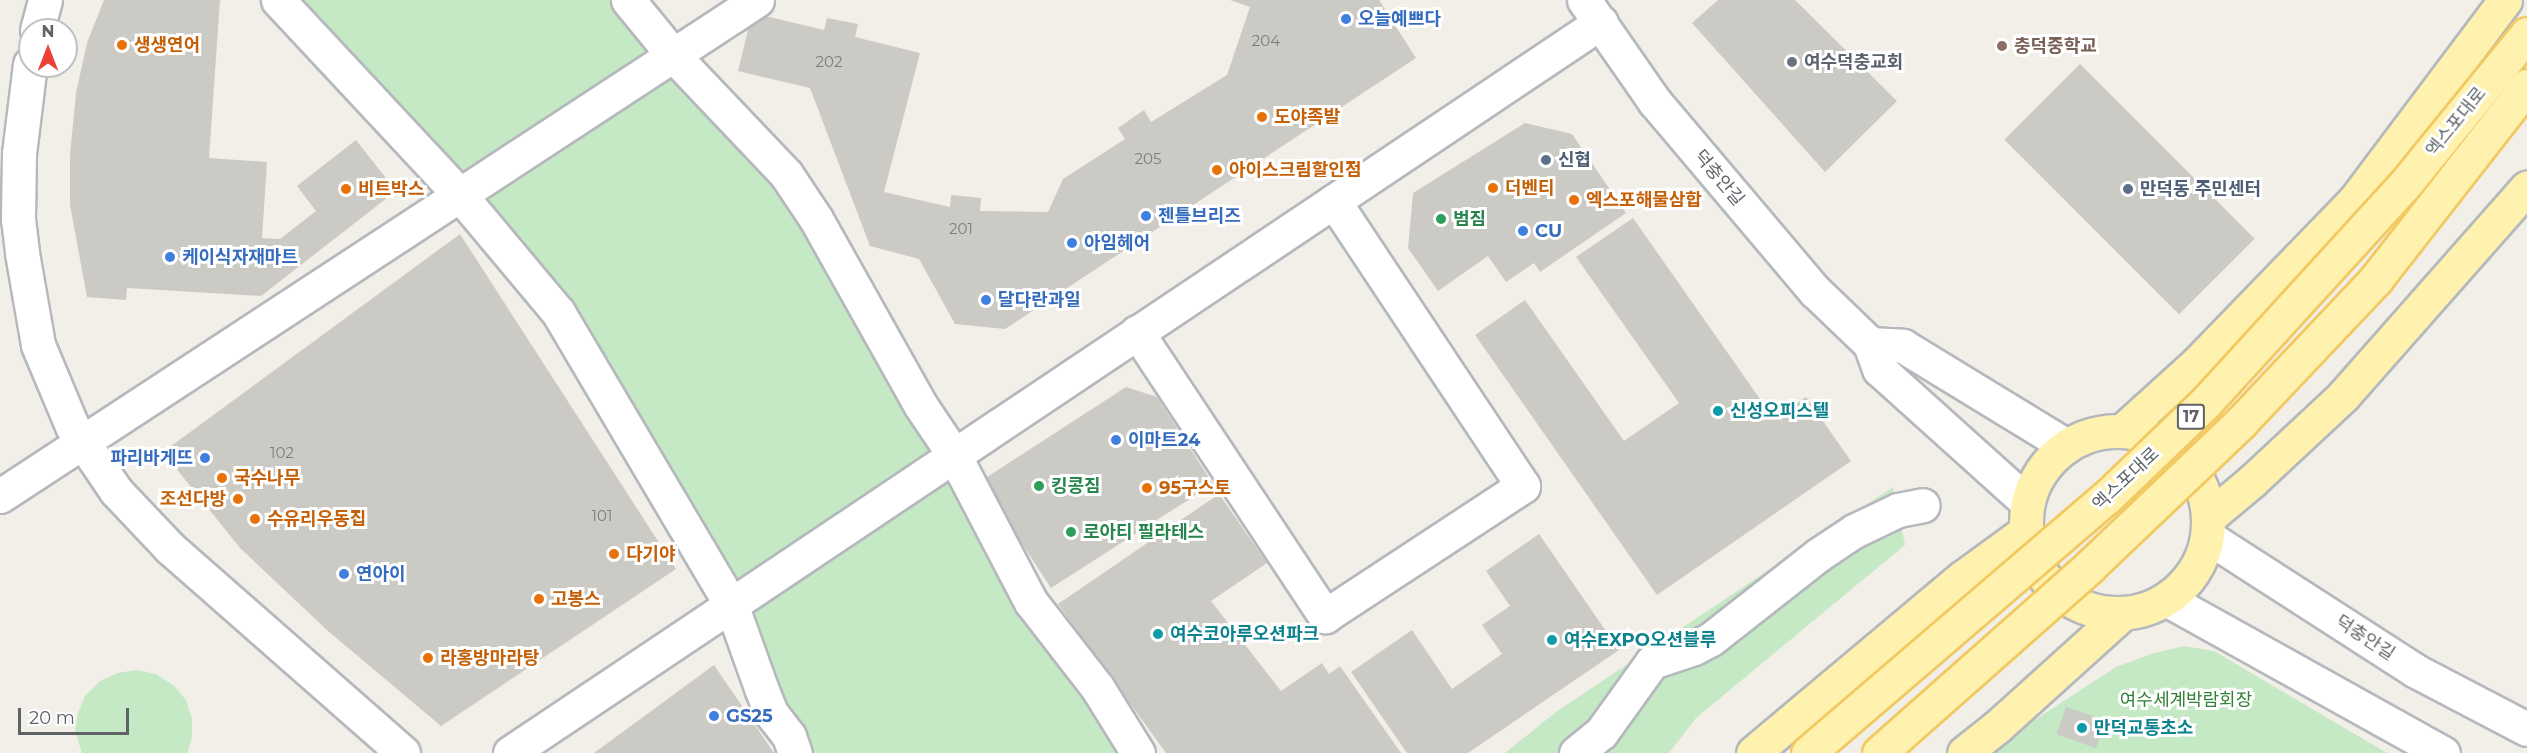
<!DOCTYPE html>
<meta charset="utf-8">
<style>
body{margin:0}
#map{position:relative;width:2527px;height:753px;overflow:hidden;background:#f1efe8;font-family:Montserrat,"Noto Sans KR",sans-serif}
div>[style]{position:absolute}
.green>*{inset:0;background:#c5e8c5}
.building>*{inset:0;background:#cccac5;transform-origin:0 0}
.roads{filter:drop-shadow(2px 0 #b5b8bc) drop-shadow(-2px 0 #b5b8bc) drop-shadow(0 2px #b5b8bc) drop-shadow(0 -2px #b5b8bc)}
.minor>*{height:33px;margin:-16.5px;padding:0 16.5px;transform-origin:16.5px;border-radius:16.5px;background:#fff}
.major>*{height:33px;margin:-16.5px;padding:0 16.5px;transform-origin:16.5px;border-radius:16.5px;background:#fff2af}
.major>.ring{margin:-16.5px;padding:0;box-sizing:content-box;background:none;border:33px solid #fff2af;border-radius:50%}
.bridges{filter:drop-shadow(2px 0 #f2c960) drop-shadow(-2px 0 #f2c960) drop-shadow(0 2px #f2c960) drop-shadow(0 -2px #f2c960)}
.major-bridge>*{height:33px;margin:-16.5px;padding:0 16.5px;transform-origin:16.5px;border-radius:16.5px;background:#fff2af}
.dots>*{width:16px;height:16px;translate:-50% -50%;box-sizing:border-box;border:3px solid #fff;border-radius:50%}
span{translate:-50% -50%;white-space:nowrap;text-align:center;line-height:1.15;-webkit-text-stroke:6px #fff;paint-order:stroke}
.number-label{font-size:15px;color:#7a7d7f}
.number-label span{-webkit-text-stroke-width:0}
.shield-label span{padding:2px 4px;background:#fff;border:2px solid;border-radius:4px;-webkit-text-stroke-width:0}
.shield-label{font-size:16px;color:#5f6368;font-weight:700}
.shop-label{font-size:18px;color:#366cbe;font-weight:700}
.left{translate:0 -50%;text-align:left}
.right{translate:-100% -50%;text-align:right}
.food-label{font-size:18px;color:#c56008;font-weight:700}
.education-label{font-size:18px;color:#785e54;font-weight:700}
.worship-label{font-size:18px;color:#5b616d;font-weight:700}
.street-label{font-size:18px;color:#5f6368}
.service-label{font-size:18px;color:#4e5e75;font-weight:700}
.leisure-label{font-size:18px;color:#27864d;font-weight:700}
.culture-label{font-size:18px;color:#0d838f;font-weight:700}
.park-label{font-size:18px;color:#348238}
.north{position:absolute;left:18px;top:18px;width:60px;height:60px;box-sizing:border-box;background:#fff;border:2px solid #bfc1c3;border-radius:50%;rotate:0deg;font-size:16px;font-weight:700;line-height:24px;text-align:center;color:#5f6368}
.north::after{content:'';display:block;margin:auto;width:21px;height:27px;background:#ea4335;clip-path:polygon(50% 0,100% 100%,50% 72%,0 100%)}
.scale{position:absolute;left:18px;top:708px;width:111px;height:27px;box-sizing:border-box;border:3px solid #5f6368;border-top:0;padding-left:8px;font-size:18px;line-height:21px;white-space:nowrap;color:#5f6368;-webkit-text-stroke:4px #fff;paint-order:stroke}
</style>
<div id="map">
<div class="green">
<div style="clip-path:polygon(278px 0,628px 0,786px 174px,1138px 753px,795px 753px,558px 312px)"></div>
<div style="clip-path:polygon(1893px 487px,1905px 545px,1696px 718px,1669px 753px,1505px 753px,1556px 712px)"></div>
<div style="clip-path:polygon(2184px 646px,2214px 651px,2387px 753px,1984px 753px,2116px 667px,2151px 654px)"></div>
<div style="clip-path:polygon(137px 670px,156px 674px,173px 685px,186px 700px,192px 719px,192px 738px,187px 753px,82px 753px,75px 731px,78px 713px,85px 696px,99px 682px,117px 673px)"></div>
</div>
<div class="building">
<div style="clip-path:polygon(104px 0,220px 0,209px 158px,267px 162px,262px 238px,280px 239px,316px 211px,297px 186px,356px 140px,396px 191px,261px 296px,127px 288px,126px 300px,87px 297px,70px 205px,70px 155px,76px 93px,87px 43px)"></div>
<div style="clip-path:polygon(1230px 0,1379px 0,1416px 58px,1005px 329px,955px 324px,919px 259px,870px 246px,810px 88px,738px 71px,752px 13px,824px 30px,827px 18px,858px 24px,855px 37px,920px 53px,884px 192px,950px 207px,951px 195px,981px 198px,980px 211px,1048px 212px,1063px 179px,1125px 139px,1118px 128px,1144px 110px,1151px 122px,1227px 75px,1250px 7px)"></div>
<div style="clip-path:polygon(1718px 0,1795px 0,1897px 101px,1825px 172px,1692px 23px)"></div>
<div style="left:2080px;top:64px;width:247px;height:107px;rotate:45deg"></div>
<div style="clip-path:polygon(1525px 123px,1572px 134px,1626px 213px,1540px 272px,1534px 263px,1506px 282px,1488px 256px,1438px 291px,1408px 248px,1413px 193px)"></div>
<div style="clip-path:polygon(1633px 218px,1774px 419px,1806px 397px,1851px 461px,1657px 595px,1475px 335px,1525px 300px,1624px 441px,1679px 403px,1576px 257px)"></div>
<div style="clip-path:polygon(460px 234px,676px 569px,441px 726px,328px 631px,240px 548px,163px 452px)"></div>
<div style="clip-path:polygon(1126px 387px,1157px 397px,1213px 484px,1051px 588px,981px 481px)"></div>
<div style="clip-path:polygon(1219px 494px,1267px 563px,1211px 601px,1281px 691px,1322px 663px,1329px 674px,1340px 666px,1401px 753px,1166px 753px,1058px 604px)"></div>
<div style="clip-path:polygon(1539px 534px,1619px 650px,1468px 753px,1407px 753px,1351px 672px,1412px 630px,1452px 689px,1502px 654px,1482px 625px,1510px 606px,1486px 571px)"></div>
<div style="clip-path:polygon(714px 665px,774px 753px,594px 753px)"></div>
<div style="left:2066px;top:707px;width:42px;height:29px;rotate:19deg"></div>
</div>
<div class="roads">
<div class="minor">
<div style="left:278px;top:0;width:267px;rotate:47deg"></div>
<div style="left:460px;top:195px;width:153px;rotate:50.1deg"></div>
<div style="left:558px;top:312px;width:339px;rotate:59.4deg"></div>
<div style="left:731px;top:604px;width:89px;rotate:70.3deg"></div>
<div style="left:761px;top:688px;width:27px;rotate:68deg"></div>
<div style="left:771px;top:713px;width:29px;rotate:52deg"></div>
<div style="left:789px;top:736px;width:18px;rotate:71deg"></div>
<div style="left:628px;top:0;width:71px;rotate:50.7deg"></div>
<div style="left:673px;top:55px;width:164px;rotate:46.5deg"></div>
<div style="left:786px;top:174px;width:54px;rotate:56.3deg"></div>
<div style="left:816px;top:219px;width:214px;rotate:60.7deg"></div>
<div style="left:921px;top:406px;width:59px;rotate:56deg"></div>
<div style="left:954px;top:455px;width:166px;rotate:62.4deg"></div>
<div style="left:1031px;top:602px;width:108px;rotate:52.2deg"></div>
<div style="left:1097px;top:687px;width:78px;rotate:58.2deg"></div>
<div style="left:1584px;top:0;width:124px;rotate:55.2deg"></div>
<div style="left:1655px;top:102px;width:248px;rotate:49.8deg"></div>
<div style="left:1815px;top:291px;width:76px;rotate:43.9deg"></div>
<div style="left:1870px;top:344px;width:27px;rotate:70deg"></div>
<div style="left:1879px;top:369px;width:200px;rotate:42deg"></div>
<div style="left:37px;top:30px;width:31px;rotate:-75deg"></div>
<div style="left:30px;top:64px;width:91px;rotate:97deg"></div>
<div style="left:19px;top:154px;width:65px;rotate:90.9deg"></div>
<div style="left:18px;top:219px;width:34px;rotate:83deg"></div>
<div style="left:22px;top:253px;width:93px;rotate:80.1deg"></div>
<div style="left:38px;top:345px;width:88px;rotate:67.2deg"></div>
<div style="left:72px;top:426px;width:78px;rotate:55.9deg"></div>
<div style="left:116px;top:491px;width:79px;rotate:46.5deg"></div>
<div style="left:170px;top:548px;width:310px;rotate:41.3deg"></div>
<div style="left:1137px;top:332px;width:341px;rotate:56.5deg"></div>
<div style="left:1325px;top:616px;width:237px;rotate:-33.3deg"></div>
<div style="left:1523px;top:486px;width:342px;rotate:-123.6deg"></div>
<div style="left:1870px;top:344px;width:33px;rotate:3deg"></div>
<div style="left:1903px;top:346px;width:192px;rotate:31.4deg"></div>
<div style="left:0;top:496px;width:905px;rotate:-33.23deg"></div>
<div style="left:2208px;top:537px;width:245px;rotate:32.8deg"></div>
<div style="left:2414px;top:670px;width:127px;rotate:27.6deg"></div>
<div style="left:2166px;top:599px;width:317px;rotate:29.1deg"></div>
<div style="left:510px;top:753px;width:1313px;rotate:-33.82deg"></div>
<div style="left:1576px;top:753px;width:32px;rotate:-39deg"></div>
<div style="left:1601px;top:733px;width:87px;rotate:-54.3deg"></div>
<div style="left:1652px;top:662px;width:44px;rotate:-18.4deg"></div>
<div style="left:1694px;top:648px;width:19px;rotate:-28deg"></div>
<div style="left:1711px;top:639px;width:136px;rotate:-38.1deg"></div>
<div style="left:1818px;top:555px;width:43px;rotate:-33.7deg"></div>
<div style="left:1854px;top:531px;width:49px;rotate:-25.5deg"></div>
<div style="left:1898px;top:510px;width:25px;rotate:-11deg"></div>
</div>
<div class="major">
<div style="left:2122px;top:431px;width:101px;rotate:-42.2deg"></div>
<div style="left:2197px;top:363px;width:227px;rotate:-45.9deg"></div>
<div style="left:2355px;top:200px;width:250px;rotate:-53.1deg"></div>
<div class="ring" style="left:2026px;top:431px;width:149px;height:149px"></div>
<div style="left:2208px;top:518px;width:57px;rotate:-40.1deg"></div>
<div style="left:2252px;top:481px;width:125px;rotate:-43deg"></div>
<div style="left:2343px;top:396px;width:278px;rotate:-48.6deg"></div>
<div style="left:1753px;top:753px;width:274px;rotate:-40deg"></div>
<div style="left:1963px;top:577px;width:78px;rotate:-36.1deg"></div>
<div style="left:1964px;top:753px;width:43px;rotate:-38.5deg"></div>
<div style="left:1998px;top:726px;width:167px;rotate:-42.1deg"></div>
</div>
</div>
<div class="bridges">
<div class="major-bridge">
<div style="left:1808px;top:753px;width:394px;rotate:-40.6deg"></div>
<div style="left:2107px;top:497px;width:137px;rotate:-43.8deg"></div>
<div style="left:2206px;top:402px;width:295px;rotate:-47.6deg"></div>
<div style="left:2405px;top:184px;width:193px;rotate:-50.9deg"></div>
<div style="left:1879px;top:753px;width:282px;rotate:-41.5deg"></div>
<div style="left:2090px;top:566px;width:209px;rotate:-43.6deg"></div>
<div style="left:2241px;top:422px;width:197px;rotate:-46.6deg"></div>
<div style="left:2376px;top:279px;width:245px;rotate:-52deg"></div>
</div>
</div>
<div class="dots">
<div style="left:1346px;top:19px;background:#3f7fe0"></div>
<div style="left:122px;top:45px;background:#e8710a"></div>
<div style="left:2002px;top:46px;background:#8d6e63"></div>
<div style="left:1792px;top:62px;background:#6b7280"></div>
<div style="left:1262px;top:117px;background:#e8710a"></div>
<div style="left:1546px;top:160px;background:#5c6f8a"></div>
<div style="left:1217px;top:170px;background:#e8710a"></div>
<div style="left:1493px;top:188px;background:#e8710a"></div>
<div style="left:346px;top:189px;background:#e8710a"></div>
<div style="left:2128px;top:189px;background:#5c6f8a"></div>
<div style="left:1574px;top:200px;background:#e8710a"></div>
<div style="left:1146px;top:216px;background:#3f7fe0"></div>
<div style="left:1441px;top:219px;background:#2e9e5b"></div>
<div style="left:1523px;top:231px;background:#3f7fe0"></div>
<div style="left:1072px;top:243px;background:#3f7fe0"></div>
<div style="left:170px;top:257px;background:#3f7fe0"></div>
<div style="left:986px;top:300px;background:#3f7fe0"></div>
<div style="left:1718px;top:411px;background:#0f9aa8"></div>
<div style="left:1116px;top:440px;background:#3f7fe0"></div>
<div style="left:205px;top:458px;background:#3f7fe0"></div>
<div style="left:222px;top:478px;background:#e8710a"></div>
<div style="left:1039px;top:486px;background:#2e9e5b"></div>
<div style="left:1147px;top:488px;background:#e8710a"></div>
<div style="left:238px;top:499px;background:#e8710a"></div>
<div style="left:255px;top:519px;background:#e8710a"></div>
<div style="left:1071px;top:532px;background:#2e9e5b"></div>
<div style="left:614px;top:554px;background:#e8710a"></div>
<div style="left:344px;top:574px;background:#3f7fe0"></div>
<div style="left:539px;top:599px;background:#e8710a"></div>
<div style="left:1158px;top:634px;background:#0f9aa8"></div>
<div style="left:1552px;top:640px;background:#0f9aa8"></div>
<div style="left:428px;top:658px;background:#e8710a"></div>
<div style="left:714px;top:716px;background:#3f7fe0"></div>
<div style="left:2082px;top:728px;background:#0f9aa8"></div>
</div>
<div class="number-label">
<span style="left:1266px;top:41px">204</span>
<span style="left:829px;top:62px">202</span>
<span style="left:1148px;top:159px">205</span>
<span style="left:961px;top:229px">201</span>
<span style="left:282px;top:453px">102</span>
<span style="left:602px;top:516px">101</span>
</div>
<div class="shield-label">
<span style="left:2191px;top:417px">17</span>
</div>
<div class="shop-label">
<span class="left" style="left:1358px;top:19px">오늘예쁘다</span>
<span class="left" style="left:1158px;top:216px">젠틀브리즈</span>
<span class="left" style="left:1535px;top:231px">CU</span>
<span class="left" style="left:1084px;top:243px">아임헤어</span>
<span class="left" style="left:182px;top:257px">케이식자재마트</span>
<span class="left" style="left:998px;top:300px">달다란과일</span>
<span class="left" style="left:1128px;top:440px">이마트24</span>
<span class="right" style="left:193px;top:458px">파리바게뜨</span>
<span class="left" style="left:356px;top:574px">연아이</span>
<span class="left" style="left:726px;top:716px">GS25</span>
</div>
<div class="food-label">
<span class="left" style="left:134px;top:45px">생생연어</span>
<span class="left" style="left:1274px;top:117px">도야족발</span>
<span class="left" style="left:1229px;top:170px">아이스크림할인점</span>
<span class="left" style="left:1505px;top:188px">더벤티</span>
<span class="left" style="left:358px;top:189px">비트박스</span>
<span class="left" style="left:1586px;top:200px">엑스포해물삼합</span>
<span class="left" style="left:234px;top:478px">국수나무</span>
<span class="left" style="left:1159px;top:488px">95구스토</span>
<span class="right" style="left:226px;top:499px">조선다방</span>
<span class="left" style="left:267px;top:519px">수유리우동집</span>
<span class="left" style="left:626px;top:554px">다기야</span>
<span class="left" style="left:551px;top:599px">고봉스</span>
<span class="left" style="left:440px;top:658px">라홍방마라탕</span>
</div>
<div class="education-label">
<span class="left" style="left:2014px;top:46px">충덕중학교</span>
</div>
<div class="worship-label">
<span class="left" style="left:1804px;top:62px">여수덕충교회</span>
</div>
<div class="street-label">
<span style="left:2456px;top:122px;rotate:-51deg">엑스포대로</span>
<span style="left:1719px;top:178px;rotate:50deg">덕충안길</span>
<span style="left:2126px;top:479px;rotate:-43deg">엑스포대로</span>
<span style="left:2365px;top:638px;rotate:33deg">덕충안길</span>
</div>
<div class="service-label">
<span class="left" style="left:1558px;top:160px">신협</span>
<span class="left" style="left:2140px;top:189px">만덕동 주민센터</span>
</div>
<div class="leisure-label">
<span class="left" style="left:1453px;top:219px">범짐</span>
<span class="left" style="left:1051px;top:486px">킹콩짐</span>
<span class="left" style="left:1083px;top:532px">로아티 필라테스</span>
</div>
<div class="culture-label">
<span class="left" style="left:1730px;top:411px">신성오피스텔</span>
<span class="left" style="left:1170px;top:634px">여수코아루오션파크</span>
<span class="left" style="left:1564px;top:640px">여수EXPO오션블루</span>
<span class="left" style="left:2094px;top:728px">만덕교통초소</span>
</div>
<div class="park-label">
<span style="left:2186px;top:700px">여수세계박람회장</span>
</div>
<div class="north">N</div>
<div class="scale">20 m</div>
</div>
